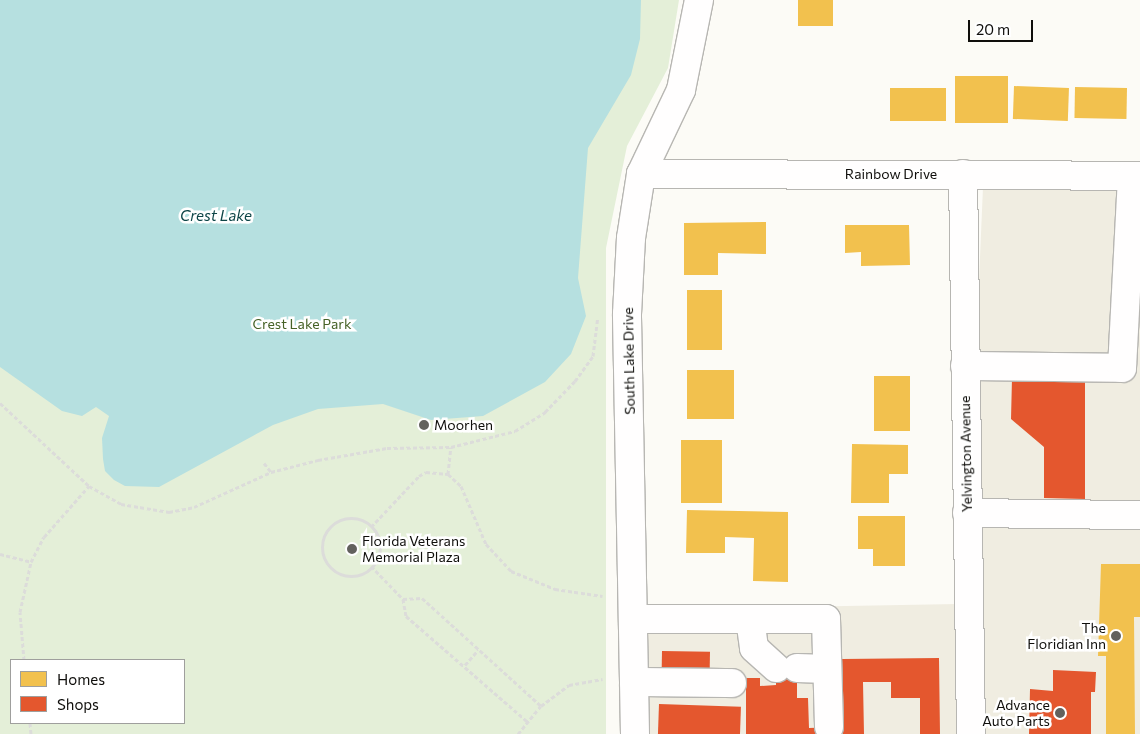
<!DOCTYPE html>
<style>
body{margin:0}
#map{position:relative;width:1140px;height:734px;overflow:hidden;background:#fcfbf6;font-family:Commissioner,sans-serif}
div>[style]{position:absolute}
.built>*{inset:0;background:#f0ede1;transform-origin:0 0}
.green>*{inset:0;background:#e4efd8}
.water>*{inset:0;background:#b6e0e0}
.homes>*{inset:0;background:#f2c14e;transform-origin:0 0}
.shops>*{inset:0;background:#e4572e;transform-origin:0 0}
.path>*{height:3px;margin-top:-1.5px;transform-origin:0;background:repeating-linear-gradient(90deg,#dcdcda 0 4px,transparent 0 6.5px)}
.path>.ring{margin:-1.5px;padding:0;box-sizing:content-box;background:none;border:3px solid #dcdcda;border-radius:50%}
.roads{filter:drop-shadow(1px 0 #b7b6b2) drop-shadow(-1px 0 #b7b6b2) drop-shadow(0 1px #b7b6b2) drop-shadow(0 -1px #b7b6b2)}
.minor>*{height:28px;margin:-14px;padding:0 14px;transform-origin:14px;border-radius:14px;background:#fffefe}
.dots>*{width:14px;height:14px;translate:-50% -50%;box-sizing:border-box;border:2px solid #fff;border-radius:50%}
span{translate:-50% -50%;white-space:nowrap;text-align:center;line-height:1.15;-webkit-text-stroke:5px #fff;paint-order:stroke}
.street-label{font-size:14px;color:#0f0e0b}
.park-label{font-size:14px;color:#466227}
.poi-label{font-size:14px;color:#0f0e0b}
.left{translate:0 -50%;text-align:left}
.right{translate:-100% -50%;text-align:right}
.water-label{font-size:15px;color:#0d4547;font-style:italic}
.legend{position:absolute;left:10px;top:659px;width:175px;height:65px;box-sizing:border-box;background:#fff;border:1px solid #9f9f9d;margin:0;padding:6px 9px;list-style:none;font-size:15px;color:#0f0e0b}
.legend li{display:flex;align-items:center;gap:10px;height:25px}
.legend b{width:25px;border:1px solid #9f9f9d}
.scale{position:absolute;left:968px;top:20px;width:65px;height:22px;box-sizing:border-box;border:2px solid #0f0e0b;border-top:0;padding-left:6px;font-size:15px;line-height:18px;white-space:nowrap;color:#0f0e0b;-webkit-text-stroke:4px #fff;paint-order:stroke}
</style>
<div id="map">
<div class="built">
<div style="clip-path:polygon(983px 187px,1140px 189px,1140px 734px,982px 734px,976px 352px)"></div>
<div style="left:957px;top:604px;width:130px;height:313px;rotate:89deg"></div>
</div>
<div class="green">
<div style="clip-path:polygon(evenodd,0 0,679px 0,668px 68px,627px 146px,606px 248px,606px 734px,0 734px,0 0,11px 660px,184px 660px,184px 723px,11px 723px,11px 660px)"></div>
</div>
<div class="water">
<div style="clip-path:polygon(0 0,641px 0,640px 39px,631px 75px,588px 148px,578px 278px,586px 316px,571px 354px,545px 382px,483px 416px,431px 420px,383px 404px,318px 409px,273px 425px,159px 487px,125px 486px,114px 480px,105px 471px,103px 459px,102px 438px,109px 416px,96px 407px,82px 416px,62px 411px,0 367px)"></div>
</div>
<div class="homes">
<div style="left:798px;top:0;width:35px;height:26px"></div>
<div style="left:955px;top:76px;width:53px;height:47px"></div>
<div style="left:1014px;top:86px;width:55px;height:33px;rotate:2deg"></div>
<div style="left:1075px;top:87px;width:52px;height:31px;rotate:1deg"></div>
<div style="left:946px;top:88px;width:33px;height:56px;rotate:90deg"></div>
<div style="clip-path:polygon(766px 222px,766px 254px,718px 253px,718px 275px,684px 275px,684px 223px)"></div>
<div style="clip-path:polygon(845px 225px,909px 225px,910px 265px,861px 266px,861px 252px,845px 253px)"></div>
<div style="left:687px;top:290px;width:35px;height:60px"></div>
<div style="left:687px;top:370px;width:47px;height:49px"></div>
<div style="left:874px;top:376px;width:36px;height:55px"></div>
<div style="left:681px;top:440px;width:41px;height:63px"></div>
<div style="clip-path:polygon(852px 444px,908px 445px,908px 474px,889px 474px,889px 503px,851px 503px)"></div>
<div style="clip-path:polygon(687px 510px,788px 512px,788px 582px,753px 581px,754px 538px,725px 537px,725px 553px,686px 553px)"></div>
<div style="clip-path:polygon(858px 516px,905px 516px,905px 566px,873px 566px,873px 549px,858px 549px)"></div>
<div style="clip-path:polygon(1101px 564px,1140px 564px,1140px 617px,1134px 617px,1135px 734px,1106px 734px,1106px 656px,1098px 656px)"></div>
</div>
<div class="shops">
<div style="clip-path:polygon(1012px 378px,1085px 380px,1085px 499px,1044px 498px,1044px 447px,1011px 419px)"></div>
<div style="left:662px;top:651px;width:48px;height:22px;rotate:1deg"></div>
<div style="clip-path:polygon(776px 657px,797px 657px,797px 698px,808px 698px,809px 728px,835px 727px,835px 734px,746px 734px,746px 678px,760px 678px,760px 686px,776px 685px)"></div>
<div style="clip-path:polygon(939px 658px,940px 734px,920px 734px,920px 698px,891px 698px,891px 682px,863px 682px,864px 734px,843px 734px,842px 659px)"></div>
<div style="clip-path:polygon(1053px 670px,1096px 672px,1095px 692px,1091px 692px,1091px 734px,1029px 734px,1030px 689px,1053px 691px)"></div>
<div style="left:659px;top:704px;width:82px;height:30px;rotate:2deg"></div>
</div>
<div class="path">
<div style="left:0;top:403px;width:122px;rotate:43deg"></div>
<div style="left:89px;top:486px;width:37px;rotate:29deg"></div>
<div style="left:121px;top:504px;width:49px;rotate:9.5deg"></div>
<div style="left:169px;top:512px;width:25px;rotate:-11deg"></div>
<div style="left:194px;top:507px;width:85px;rotate:-24.4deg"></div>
<div style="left:271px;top:472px;width:49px;rotate:-14.3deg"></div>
<div style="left:318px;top:460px;width:70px;rotate:-9.9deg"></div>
<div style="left:387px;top:448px;width:64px;rotate:-0.9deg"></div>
<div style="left:451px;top:447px;width:66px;rotate:-14deg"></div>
<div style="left:515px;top:431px;width:36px;rotate:-32deg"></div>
<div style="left:545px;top:412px;width:43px;rotate:-45.9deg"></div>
<div style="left:575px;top:381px;width:31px;rotate:-54deg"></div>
<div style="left:593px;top:356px;width:38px;rotate:-83deg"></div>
<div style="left:264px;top:463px;width:11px;rotate:52deg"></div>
<div style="left:448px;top:474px;width:27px;rotate:-84deg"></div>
<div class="ring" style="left:322px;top:518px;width:55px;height:55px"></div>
<div style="left:371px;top:527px;width:70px;rotate:-46.7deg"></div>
<div style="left:419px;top:476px;width:8px;rotate:-30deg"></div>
<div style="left:426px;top:472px;width:22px;rotate:5deg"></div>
<div style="left:448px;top:474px;width:18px;rotate:43deg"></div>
<div style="left:461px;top:486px;width:63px;rotate:66.7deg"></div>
<div style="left:486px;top:544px;width:37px;rotate:47deg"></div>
<div style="left:511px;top:571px;width:48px;rotate:22.2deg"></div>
<div style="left:555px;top:589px;width:48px;rotate:8.5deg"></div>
<div style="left:0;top:554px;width:32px;rotate:14deg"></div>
<div style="left:371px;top:566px;width:46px;rotate:45.9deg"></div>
<div style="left:403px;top:599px;width:17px;rotate:80deg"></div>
<div style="left:406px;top:616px;width:162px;rotate:41deg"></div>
<div style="left:403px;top:599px;width:19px;rotate:-3deg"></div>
<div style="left:422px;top:598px;width:161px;rotate:42.2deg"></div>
<div style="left:24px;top:660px;width:48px;rotate:-94.8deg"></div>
<div style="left:20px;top:612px;width:51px;rotate:-77.6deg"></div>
<div style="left:31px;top:562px;width:28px;rotate:-63deg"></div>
<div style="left:44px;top:537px;width:68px;rotate:-48.6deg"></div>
<div style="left:465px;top:665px;width:20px;rotate:-49deg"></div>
<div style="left:30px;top:723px;width:11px;rotate:85deg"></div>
<div style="left:518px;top:734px;width:36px;rotate:-51deg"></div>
<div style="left:541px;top:706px;width:35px;rotate:-37deg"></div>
<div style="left:569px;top:685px;width:34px;rotate:-10deg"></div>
</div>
<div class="roads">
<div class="minor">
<div style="left:641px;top:174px;width:499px;rotate:0.2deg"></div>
<div style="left:963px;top:174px;width:560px;rotate:89.18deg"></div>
<div style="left:965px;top:366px;width:157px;rotate:0.7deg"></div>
<div style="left:1122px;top:368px;width:192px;rotate:-87deg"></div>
<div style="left:967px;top:513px;width:173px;rotate:0.7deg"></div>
<div style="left:633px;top:619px;width:193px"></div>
<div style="left:826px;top:619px;width:108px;rotate:88.4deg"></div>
<div style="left:750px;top:619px;width:29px;rotate:82deg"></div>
<div style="left:754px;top:648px;width:30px;rotate:42deg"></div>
<div style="left:797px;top:668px;width:30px;rotate:2deg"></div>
<div style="left:634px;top:682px;width:98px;rotate:0.6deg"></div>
<div style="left:635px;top:734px;width:420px;rotate:-91.1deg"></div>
<div style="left:627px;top:314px;width:76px;rotate:-87deg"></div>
<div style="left:631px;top:238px;width:65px;rotate:-81.1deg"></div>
<div style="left:641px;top:174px;width:93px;rotate:-64.5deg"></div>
<div style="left:681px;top:90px;width:92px;rotate:-78.7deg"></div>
</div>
</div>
<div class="dots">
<div style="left:424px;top:425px;background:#62615d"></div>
<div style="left:352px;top:549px;background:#62615d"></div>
<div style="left:1116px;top:636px;background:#62615d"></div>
<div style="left:1060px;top:713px;background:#62615d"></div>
</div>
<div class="street-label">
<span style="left:891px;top:174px">Rainbow Drive</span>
<span style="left:629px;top:361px;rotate:-91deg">South Lake Drive</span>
<span style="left:966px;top:454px;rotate:-91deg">Yelvington Avenue</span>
</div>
<div class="park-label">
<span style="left:302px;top:324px">Crest Lake Park</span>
</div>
<div class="poi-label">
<span class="left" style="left:434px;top:425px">Moorhen</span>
<span class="left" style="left:362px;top:549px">Florida Veterans<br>Memorial Plaza</span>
<span class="right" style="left:1106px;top:636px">The<br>Floridian Inn</span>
<span class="right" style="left:1050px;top:713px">Advance<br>Auto Parts</span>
</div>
<div class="water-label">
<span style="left:216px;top:216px">Crest Lake</span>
</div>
<ul class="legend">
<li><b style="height:14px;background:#f2c14e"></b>Homes</li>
<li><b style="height:14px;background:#e4572e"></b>Shops</li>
</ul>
<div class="scale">20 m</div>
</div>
